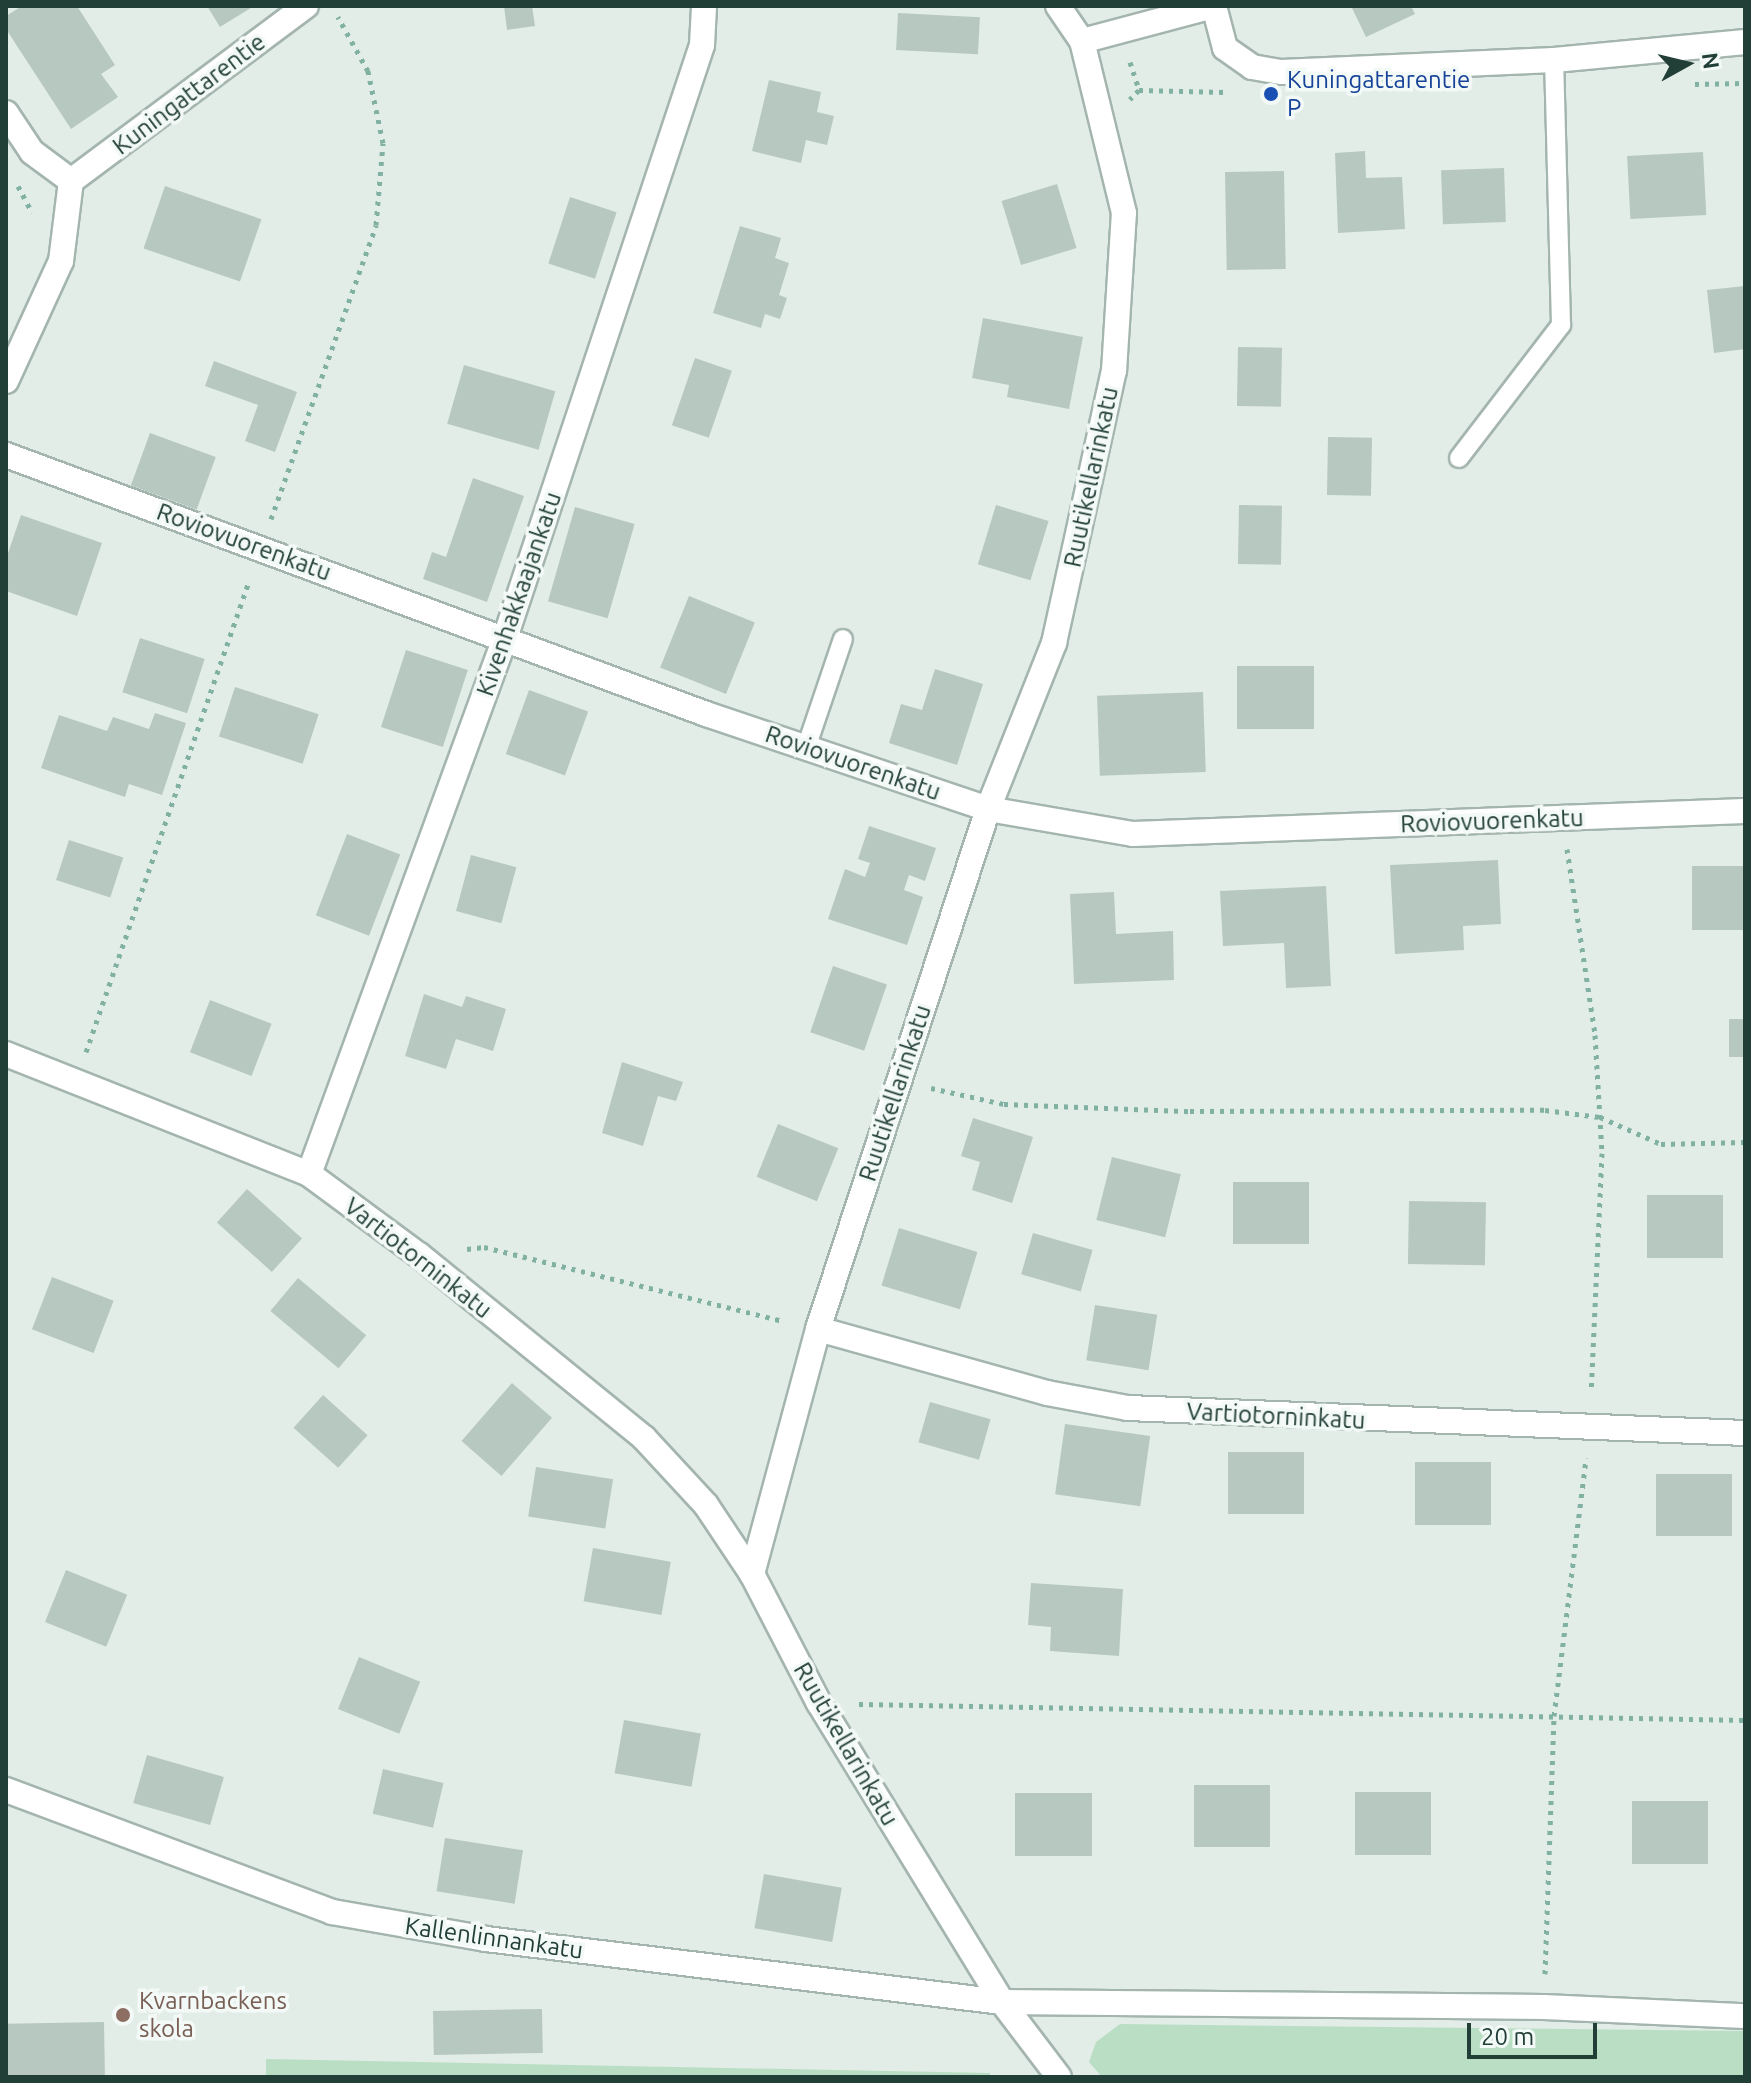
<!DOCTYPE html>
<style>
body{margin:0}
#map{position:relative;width:1751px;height:2083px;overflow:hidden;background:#e2ede8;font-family:Ubuntu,sans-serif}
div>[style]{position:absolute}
.green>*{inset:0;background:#badec4}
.building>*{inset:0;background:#b7c8c1;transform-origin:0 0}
.path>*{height:5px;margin-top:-2.5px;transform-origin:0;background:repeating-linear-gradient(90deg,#81b1a2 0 4px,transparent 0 10px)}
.roads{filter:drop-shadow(2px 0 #a4b5af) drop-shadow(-2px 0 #a4b5af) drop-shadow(0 2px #a4b5af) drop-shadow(0 -2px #a4b5af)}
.service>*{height:18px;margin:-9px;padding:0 9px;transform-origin:9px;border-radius:9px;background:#fff}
.minor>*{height:24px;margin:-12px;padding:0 12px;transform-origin:12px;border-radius:12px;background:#fff}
.dots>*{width:22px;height:22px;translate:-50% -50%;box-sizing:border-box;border:4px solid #f3f9f6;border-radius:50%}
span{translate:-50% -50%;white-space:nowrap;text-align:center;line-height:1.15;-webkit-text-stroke:7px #f3f9f6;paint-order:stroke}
.transit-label{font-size:24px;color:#164399}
.left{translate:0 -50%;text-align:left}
.street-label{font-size:24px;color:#213e37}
.education-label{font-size:24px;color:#785e54}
.frame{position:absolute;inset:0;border:8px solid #213e37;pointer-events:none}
.north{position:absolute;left:1647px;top:24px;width:80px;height:80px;-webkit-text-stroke:6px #f3f9f6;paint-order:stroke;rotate:82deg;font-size:22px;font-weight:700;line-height:32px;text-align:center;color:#213e37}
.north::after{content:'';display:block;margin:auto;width:28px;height:36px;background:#213e37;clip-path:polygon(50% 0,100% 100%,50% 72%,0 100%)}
.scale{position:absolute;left:1467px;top:2023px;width:130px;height:36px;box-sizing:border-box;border:4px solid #213e37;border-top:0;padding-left:10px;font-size:24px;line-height:28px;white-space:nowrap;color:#213e37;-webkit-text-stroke:6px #f3f9f6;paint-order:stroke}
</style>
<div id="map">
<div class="green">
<div style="clip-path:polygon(1120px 2024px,1745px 2031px,1745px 2077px,1102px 2077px,1089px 2062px,1096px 2042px)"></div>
<div style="clip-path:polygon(266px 2059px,990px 2073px,990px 2077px,266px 2077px)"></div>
</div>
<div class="building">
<div style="clip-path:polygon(22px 6px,77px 6px,115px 65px,101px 74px,118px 97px,71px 129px,6px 29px,6px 16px)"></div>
<div style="clip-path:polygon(207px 6px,254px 6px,220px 27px)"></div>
<div style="clip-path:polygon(504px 6px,532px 6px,535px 26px,507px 30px)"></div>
<div style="clip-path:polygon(1351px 6px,1411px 6px,1415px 14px,1366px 37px)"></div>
<div style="left:898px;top:13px;width:82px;height:37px;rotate:3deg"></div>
<div style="clip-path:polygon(769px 80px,821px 92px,817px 112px,834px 116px,827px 145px,806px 140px,801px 163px,752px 151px)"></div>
<div style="clip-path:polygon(1365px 151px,1366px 178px,1402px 177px,1405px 229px,1338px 233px,1335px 153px)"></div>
<div style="left:1703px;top:152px;width:63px;height:76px;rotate:87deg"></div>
<div style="left:1504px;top:168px;width:54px;height:63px;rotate:88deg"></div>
<div style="left:1284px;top:171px;width:98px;height:59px;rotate:89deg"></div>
<div style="left:1057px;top:184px;width:67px;height:58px;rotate:73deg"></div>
<div style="left:165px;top:186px;width:102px;height:66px;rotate:19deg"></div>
<div style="left:570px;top:197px;width:49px;height:70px;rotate:18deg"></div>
<div style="clip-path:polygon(740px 226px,781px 238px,775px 258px,789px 263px,779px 295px,787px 298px,780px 319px,765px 314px,761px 328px,713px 313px)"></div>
<div style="clip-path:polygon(1745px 286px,1745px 349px,1714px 353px,1707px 290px)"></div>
<div style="clip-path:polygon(983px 318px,1083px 337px,1069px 409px,1007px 397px,1009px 385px,972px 378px)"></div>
<div style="left:1238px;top:347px;width:44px;height:59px;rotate:1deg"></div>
<div style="left:695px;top:358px;width:39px;height:71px;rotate:19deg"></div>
<div style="clip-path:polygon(214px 361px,297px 392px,275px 452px,245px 441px,258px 405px,205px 386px)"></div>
<div style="left:464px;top:365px;width:95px;height:61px;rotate:16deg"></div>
<div style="left:150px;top:433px;width:70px;height:56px;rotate:20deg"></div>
<div style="left:1328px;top:437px;width:44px;height:58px;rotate:1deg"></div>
<div style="clip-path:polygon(473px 478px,524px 496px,487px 602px,423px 579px,432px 552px,446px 557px)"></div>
<div style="left:996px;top:505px;width:55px;height:62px;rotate:17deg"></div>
<div style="left:1239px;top:505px;width:43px;height:59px;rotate:1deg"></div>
<div style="left:575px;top:507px;width:62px;height:98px;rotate:16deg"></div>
<div style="clip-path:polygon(21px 515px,102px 543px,77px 616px,6px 591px,6px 559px)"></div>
<div style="left:689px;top:596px;width:71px;height:77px;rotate:22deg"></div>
<div style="left:140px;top:638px;width:68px;height:57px;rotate:18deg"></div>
<div style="left:406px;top:650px;width:65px;height:81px;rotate:18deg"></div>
<div style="left:1314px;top:666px;width:63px;height:77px;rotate:90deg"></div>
<div style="clip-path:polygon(935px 669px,983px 684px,957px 765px,889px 743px,901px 704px,922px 710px)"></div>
<div style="left:235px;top:687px;width:88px;height:52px;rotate:18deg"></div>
<div style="left:529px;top:690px;width:63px;height:68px;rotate:20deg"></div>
<div style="left:1203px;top:692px;width:80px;height:106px;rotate:88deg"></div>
<div style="clip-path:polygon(155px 713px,186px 723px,162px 795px,129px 784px,125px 797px,41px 768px,59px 715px,107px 731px,113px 717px,149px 729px)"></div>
<div style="clip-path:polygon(869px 826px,936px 848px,925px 881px,909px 875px,904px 890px,923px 897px,907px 945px,828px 919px,845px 869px,865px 877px,870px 863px,858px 859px)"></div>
<div style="left:347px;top:834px;width:57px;height:87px;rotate:21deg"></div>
<div style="left:69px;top:840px;width:57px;height:42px;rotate:18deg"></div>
<div style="left:471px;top:855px;width:47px;height:58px;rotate:15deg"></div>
<div style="clip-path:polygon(1498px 860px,1501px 924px,1463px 926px,1464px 950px,1395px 954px,1390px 865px)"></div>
<div style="left:1745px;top:866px;width:64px;height:53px;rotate:90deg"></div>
<div style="clip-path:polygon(1326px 886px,1331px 986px,1286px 988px,1284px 943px,1223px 946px,1220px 891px)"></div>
<div style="clip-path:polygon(1114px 892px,1116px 934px,1173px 931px,1174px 980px,1074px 984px,1070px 894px)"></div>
<div style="left:833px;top:966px;width:57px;height:70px;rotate:19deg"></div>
<div style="clip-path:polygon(424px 994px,462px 1007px,466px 996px,506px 1009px,493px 1051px,456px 1039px,446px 1069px,405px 1056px)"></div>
<div style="left:210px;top:1000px;width:66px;height:56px;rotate:21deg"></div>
<div style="left:1729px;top:1019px;width:16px;height:38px"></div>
<div style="clip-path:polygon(622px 1062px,683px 1082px,676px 1101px,658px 1096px,643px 1146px,602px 1133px)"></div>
<div style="clip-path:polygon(973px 1118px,1033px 1137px,1012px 1203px,972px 1190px,980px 1162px,961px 1156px)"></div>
<div style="left:778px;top:1124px;width:65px;height:57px;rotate:22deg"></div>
<div style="left:1112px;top:1157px;width:71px;height:65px;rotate:14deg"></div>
<div style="left:1233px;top:1182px;width:76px;height:62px"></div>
<div style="left:247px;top:1189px;width:74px;height:45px;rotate:42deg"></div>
<div style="left:1647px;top:1195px;width:76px;height:63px"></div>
<div style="left:1409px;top:1201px;width:77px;height:63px;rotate:1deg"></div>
<div style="left:899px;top:1228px;width:82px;height:60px;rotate:17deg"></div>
<div style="left:1033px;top:1233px;width:62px;height:43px;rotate:16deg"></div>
<div style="left:52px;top:1277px;width:66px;height:56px;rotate:21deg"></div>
<div style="left:298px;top:1278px;width:89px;height:43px;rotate:40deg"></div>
<div style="left:1095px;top:1305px;width:63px;height:56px;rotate:9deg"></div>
<div style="left:512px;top:1383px;width:53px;height:77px;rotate:41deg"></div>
<div style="left:323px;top:1395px;width:60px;height:44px;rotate:42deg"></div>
<div style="left:930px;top:1402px;width:63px;height:42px;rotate:16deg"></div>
<div style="left:1065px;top:1424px;width:86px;height:71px;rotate:8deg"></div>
<div style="left:1228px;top:1452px;width:76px;height:62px"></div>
<div style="left:1415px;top:1462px;width:76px;height:63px"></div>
<div style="left:536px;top:1467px;width:78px;height:50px;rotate:9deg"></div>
<div style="left:1656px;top:1474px;width:76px;height:62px"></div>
<div style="left:593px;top:1548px;width:79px;height:54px;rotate:10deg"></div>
<div style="left:66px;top:1570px;width:66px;height:56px;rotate:22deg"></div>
<div style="clip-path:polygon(1031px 1583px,1123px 1589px,1119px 1656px,1050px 1651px,1051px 1627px,1028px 1625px)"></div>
<div style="left:359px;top:1657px;width:66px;height:56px;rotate:22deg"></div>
<div style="left:624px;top:1720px;width:78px;height:54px;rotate:10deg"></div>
<div style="left:147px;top:1755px;width:80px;height:50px;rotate:16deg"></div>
<div style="left:383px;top:1769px;width:62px;height:46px;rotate:13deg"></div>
<div style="left:1194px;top:1785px;width:76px;height:62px"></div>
<div style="left:1355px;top:1792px;width:76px;height:63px"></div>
<div style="left:1015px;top:1793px;width:77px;height:63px"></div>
<div style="left:1632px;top:1801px;width:76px;height:63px"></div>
<div style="left:445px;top:1838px;width:79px;height:54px;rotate:9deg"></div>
<div style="left:764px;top:1874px;width:79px;height:55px;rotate:10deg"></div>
<div style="left:542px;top:2009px;width:44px;height:109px;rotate:89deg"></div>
<div style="left:104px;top:2022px;width:55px;height:98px;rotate:89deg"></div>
</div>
<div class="path">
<div style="left:1130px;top:62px;width:29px;rotate:72deg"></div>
<div style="left:1139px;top:90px;width:13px;rotate:135deg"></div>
<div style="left:1695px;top:84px;width:50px;rotate:-1.1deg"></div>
<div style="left:1139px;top:90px;width:86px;rotate:1.3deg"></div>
<div style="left:18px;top:186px;width:30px;rotate:62deg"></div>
<div style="left:271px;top:519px;width:312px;rotate:-70.3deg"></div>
<div style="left:376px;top:225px;width:82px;rotate:-85.1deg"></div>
<div style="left:383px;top:143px;width:74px;rotate:-101.8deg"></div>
<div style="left:368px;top:71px;width:62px;rotate:-119.1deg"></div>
<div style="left:1567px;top:849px;width:188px;rotate:81.4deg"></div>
<div style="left:1595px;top:1035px;width:118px;rotate:86.6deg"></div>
<div style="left:1602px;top:1153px;width:239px;rotate:92.6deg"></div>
<div style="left:86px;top:1052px;width:497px;rotate:-70.9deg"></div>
<div style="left:931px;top:1088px;width:75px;rotate:12.4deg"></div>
<div style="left:1004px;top:1104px;width:186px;rotate:2.2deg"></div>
<div style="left:1190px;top:1111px;width:355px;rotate:-0.2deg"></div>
<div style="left:1545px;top:1110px;width:55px;rotate:7.3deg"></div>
<div style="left:1600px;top:1117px;width:67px;rotate:23.9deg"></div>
<div style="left:1661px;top:1144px;width:84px;rotate:-1.4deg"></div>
<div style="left:467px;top:1249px;width:17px;rotate:-7deg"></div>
<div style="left:484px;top:1247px;width:309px;rotate:13.9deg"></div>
<div style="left:859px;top:1704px;width:886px;rotate:1.03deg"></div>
<div style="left:1545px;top:1974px;width:258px;rotate:-88deg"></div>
<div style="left:1554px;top:1716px;width:260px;rotate:-82.9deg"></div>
</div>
<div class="roads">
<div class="service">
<div style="left:1459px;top:458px;width:168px;rotate:-52.5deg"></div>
<div style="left:1561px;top:325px;width:265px;rotate:-91.5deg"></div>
<div style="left:806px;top:748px;width:115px;rotate:-71.3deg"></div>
</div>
<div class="minor">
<div style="left:1058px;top:6px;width:42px;rotate:55.6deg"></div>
<div style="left:1082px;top:41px;width:137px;rotate:-14.9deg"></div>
<div style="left:1214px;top:6px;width:43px;rotate:75.3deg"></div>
<div style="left:1225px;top:48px;width:33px;rotate:35deg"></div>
<div style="left:1252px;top:67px;width:29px;rotate:10deg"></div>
<div style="left:1281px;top:72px;width:273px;rotate:-2.5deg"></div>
<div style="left:1554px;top:60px;width:192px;rotate:-5.4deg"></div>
<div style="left:6px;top:113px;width:47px;rotate:56.3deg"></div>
<div style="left:32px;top:152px;width:49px;rotate:36.6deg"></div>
<div style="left:71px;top:181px;width:81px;rotate:97.1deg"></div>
<div style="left:61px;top:261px;width:132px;rotate:114.6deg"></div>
<div style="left:71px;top:181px;width:293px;rotate:-36.7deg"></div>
<div style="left:6px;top:455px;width:746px;rotate:20.3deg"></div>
<div style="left:706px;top:714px;width:298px;rotate:18.6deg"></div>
<div style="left:988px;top:809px;width:147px;rotate:9.8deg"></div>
<div style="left:1133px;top:834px;width:612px;rotate:-2.15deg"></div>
<div style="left:6px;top:1054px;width:326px;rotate:21.6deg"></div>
<div style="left:309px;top:1174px;width:137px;rotate:36.4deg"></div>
<div style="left:419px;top:1255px;width:290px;rotate:39.1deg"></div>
<div style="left:644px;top:1438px;width:91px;rotate:47.2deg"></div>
<div style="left:706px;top:1505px;width:83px;rotate:56.3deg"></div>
<div style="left:752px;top:1574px;width:145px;rotate:62.6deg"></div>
<div style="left:819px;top:1703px;width:351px;rotate:58.5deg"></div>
<div style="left:1002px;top:2002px;width:94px;rotate:52.8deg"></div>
<div style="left:309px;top:1174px;width:571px;rotate:-69.91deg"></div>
<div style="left:505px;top:638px;width:625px;rotate:-71.62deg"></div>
<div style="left:702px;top:45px;width:39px;rotate:-87deg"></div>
<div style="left:818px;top:1329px;width:238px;rotate:15.6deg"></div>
<div style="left:1047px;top:1393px;width:82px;rotate:10.5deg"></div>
<div style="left:1128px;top:1408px;width:618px;rotate:2.32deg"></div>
<div style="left:752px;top:1574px;width:254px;rotate:-74.9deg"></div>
<div style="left:818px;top:1329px;width:547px;rotate:-71.9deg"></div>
<div style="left:988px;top:809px;width:179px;rotate:-68.3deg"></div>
<div style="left:1054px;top:643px;width:279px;rotate:-77.6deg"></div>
<div style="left:1114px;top:371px;width:158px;rotate:-86.4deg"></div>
<div style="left:1124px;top:213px;width:177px;rotate:-103.7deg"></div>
<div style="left:6px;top:1790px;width:348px;rotate:20.5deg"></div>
<div style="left:332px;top:1912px;width:156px;rotate:9.9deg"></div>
<div style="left:486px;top:1939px;width:520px;rotate:6.96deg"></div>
<div style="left:1002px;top:2002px;width:542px;rotate:0.53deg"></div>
<div style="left:1544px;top:2007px;width:201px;rotate:2.6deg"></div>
</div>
</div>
<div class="dots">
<div style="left:1271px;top:94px;background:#1a4fb4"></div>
<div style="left:123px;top:2015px;background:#8d6e63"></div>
</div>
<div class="transit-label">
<span class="left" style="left:1287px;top:94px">Kuningattarentie<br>P</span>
</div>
<div class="street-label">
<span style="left:189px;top:94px;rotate:-37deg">Kuningattarentie</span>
<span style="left:1091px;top:477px;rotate:-78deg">Ruutikellarinkatu</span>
<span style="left:244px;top:542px;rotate:20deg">Roviovuorenkatu</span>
<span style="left:519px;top:594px;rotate:-71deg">Kivenhakkaajankatu</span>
<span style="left:853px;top:763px;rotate:19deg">Roviovuorenkatu</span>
<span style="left:1492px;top:821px;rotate:-2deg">Roviovuorenkatu</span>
<span style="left:895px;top:1093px;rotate:-72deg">Ruutikellarinkatu</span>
<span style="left:418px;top:1258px;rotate:38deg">Vartiotorninkatu</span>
<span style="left:1276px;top:1416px;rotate:3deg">Vartiotorninkatu</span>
<span style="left:846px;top:1744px;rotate:60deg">Ruutikellarinkatu</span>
<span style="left:494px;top:1938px;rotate:8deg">Kallenlinnankatu</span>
</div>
<div class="education-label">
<span class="left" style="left:139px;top:2015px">Kvarnbackens<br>skola</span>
</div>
<div class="frame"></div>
<div class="north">N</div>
<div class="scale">20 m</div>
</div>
